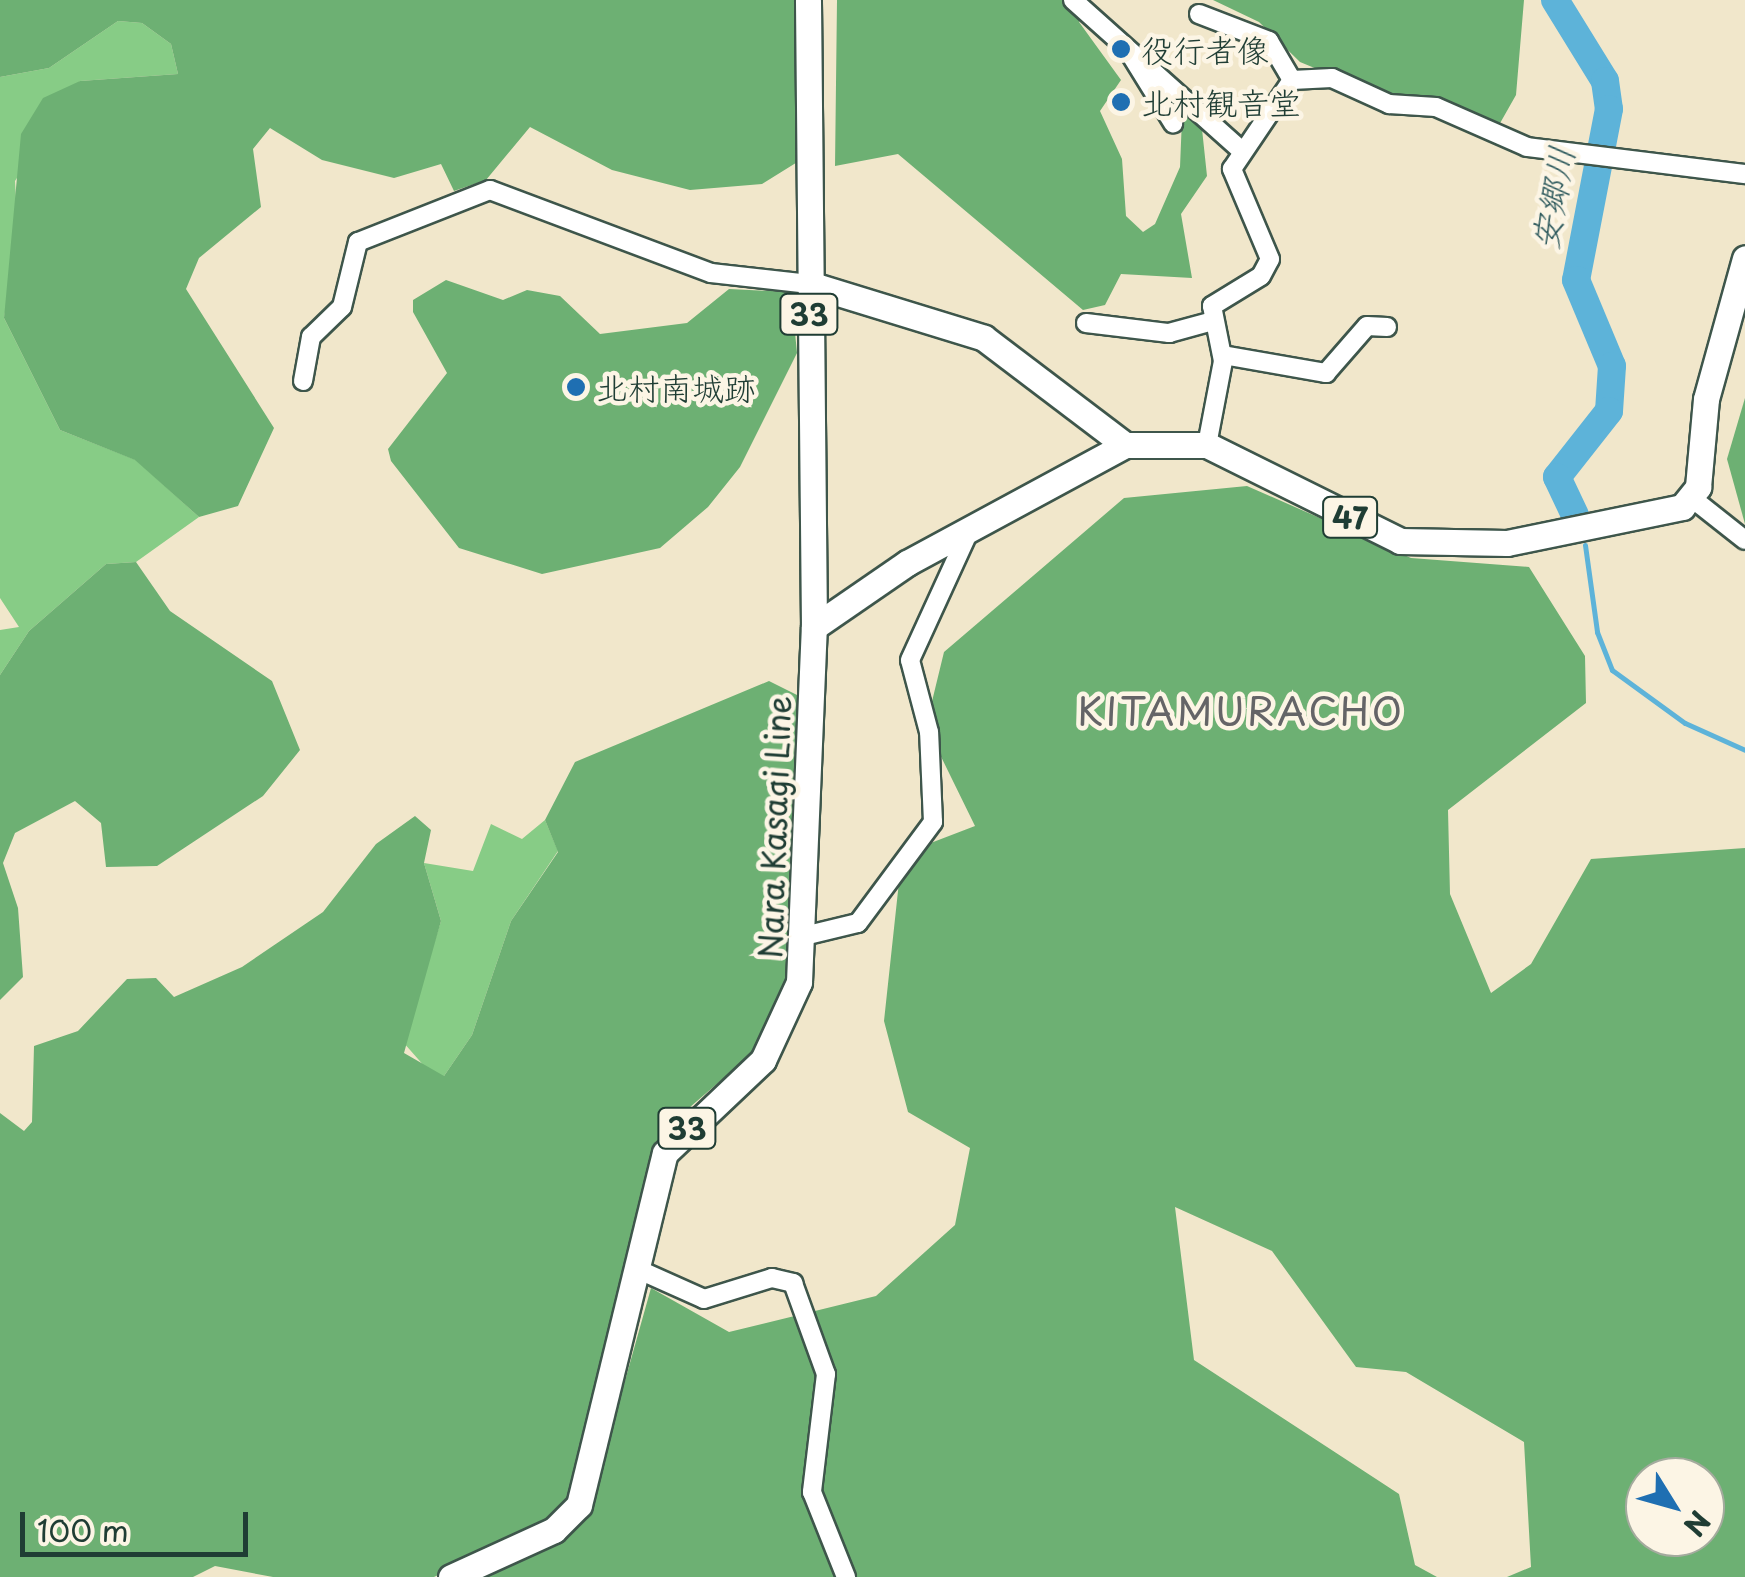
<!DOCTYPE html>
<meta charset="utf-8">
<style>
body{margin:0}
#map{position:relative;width:1745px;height:1577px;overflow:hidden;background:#f1e7cb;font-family:"Playpen Sans","Klee One",sans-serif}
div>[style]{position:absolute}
.green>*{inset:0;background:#87cc86}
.forest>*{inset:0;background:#6db073}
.stream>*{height:5px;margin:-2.5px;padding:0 2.5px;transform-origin:2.5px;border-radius:2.5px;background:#5db3d9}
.river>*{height:28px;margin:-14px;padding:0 14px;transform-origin:14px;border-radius:14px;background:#5db3d9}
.roads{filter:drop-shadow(2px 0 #3e564b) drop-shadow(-2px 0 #3e564b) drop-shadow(0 2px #3e564b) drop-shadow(0 -2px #3e564b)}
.minor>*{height:18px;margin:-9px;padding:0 9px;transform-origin:9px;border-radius:9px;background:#fff}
.primary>*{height:25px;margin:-12.5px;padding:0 12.5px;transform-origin:12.5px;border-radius:12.5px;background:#fff}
.dots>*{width:28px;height:28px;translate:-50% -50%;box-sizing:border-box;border:5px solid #fcf5e5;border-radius:50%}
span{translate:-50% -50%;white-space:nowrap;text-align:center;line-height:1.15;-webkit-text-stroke:9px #fcf5e5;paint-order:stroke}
.shield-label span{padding:2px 8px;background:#fcf5e5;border:2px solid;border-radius:8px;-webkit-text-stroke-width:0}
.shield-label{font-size:30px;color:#1f3d34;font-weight:700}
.poi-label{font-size:32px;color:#1f3d34}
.left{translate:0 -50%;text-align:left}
.street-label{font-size:32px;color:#1f3d34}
.water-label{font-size:35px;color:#2e5a5d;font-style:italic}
.quarter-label{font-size:38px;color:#646467;letter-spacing:2.5px}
.north{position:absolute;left:1625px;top:1457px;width:100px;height:100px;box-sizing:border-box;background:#fcf5e5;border:2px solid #a4ab9e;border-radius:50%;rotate:127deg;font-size:28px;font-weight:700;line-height:40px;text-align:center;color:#1f3d34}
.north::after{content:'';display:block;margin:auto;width:35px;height:45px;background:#1f6fb2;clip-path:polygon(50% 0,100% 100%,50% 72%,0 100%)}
.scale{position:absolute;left:20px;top:1512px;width:228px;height:45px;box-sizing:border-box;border:5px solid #1f3d34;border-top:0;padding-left:12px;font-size:30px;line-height:35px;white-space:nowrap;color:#1f3d34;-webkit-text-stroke:8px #fcf5e5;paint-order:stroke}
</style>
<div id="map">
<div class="green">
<div style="clip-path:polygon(118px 21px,142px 23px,171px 44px,178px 74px,80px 81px,15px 181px,18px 236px,4px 318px,60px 430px,136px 460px,199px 517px,136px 562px,106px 564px,29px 631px,0 675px,0 630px,19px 627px,0 598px,0 77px,49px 68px)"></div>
<div style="clip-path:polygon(545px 820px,558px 851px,511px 921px,472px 1035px,444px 1076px,433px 1076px,403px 1042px,441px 921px,424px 863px,473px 871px,491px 824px,522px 839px)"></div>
</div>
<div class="forest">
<div style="clip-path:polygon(0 0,799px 0,799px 161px,762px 184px,690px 190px,612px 170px,530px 127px,486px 180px,454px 191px,441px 164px,394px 178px,322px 160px,270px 128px,253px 149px,261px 207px,199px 258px,186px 289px,274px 428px,238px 506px,199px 517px,135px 460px,60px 430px,4px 318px,21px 134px,43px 98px,80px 81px,178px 74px,171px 44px,142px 23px,118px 21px,49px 68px,0 77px)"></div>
<div style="clip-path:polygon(837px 0,1089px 0,1079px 22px,1121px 80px,1100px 111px,1122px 159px,1126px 216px,1143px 232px,1155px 224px,1180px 167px,1182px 118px,1193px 114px,1202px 129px,1207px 176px,1181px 214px,1192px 278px,1121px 274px,1105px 305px,1083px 310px,898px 154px,835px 166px)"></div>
<div style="clip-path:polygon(1213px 0,1524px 0,1516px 95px,1499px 125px,1435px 99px,1385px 97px,1300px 62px,1259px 22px)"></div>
<div style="clip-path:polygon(446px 280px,503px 300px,527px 290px,560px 296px,600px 334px,687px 323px,729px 289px,791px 292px,797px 353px,740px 467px,708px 507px,660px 548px,542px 574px,459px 548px,391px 461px,388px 449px,447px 373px,413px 312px,413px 300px)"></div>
<div style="clip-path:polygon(1745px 398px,1745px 524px,1727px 459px)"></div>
<div style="clip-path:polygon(evenodd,1247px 486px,1411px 558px,1529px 567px,1585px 656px,1586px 703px,1448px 810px,1450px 894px,1491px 993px,1531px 964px,1591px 859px,1745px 848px,1745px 1577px,1507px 1577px,1531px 1567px,1524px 1442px,1406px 1372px,1356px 1367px,1272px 1251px,1175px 1207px,1194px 1360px,1399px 1494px,1415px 1565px,1437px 1577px,480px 1577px,572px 1533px,589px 1509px,651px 1288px,729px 1332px,876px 1296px,955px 1225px,970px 1148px,908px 1112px,884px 1021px,902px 854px,975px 826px,926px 726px,944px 652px,1124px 498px,1247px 486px,1645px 1477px,1705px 1477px,1705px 1537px,1645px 1537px,1645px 1477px)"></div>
<div style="clip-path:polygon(136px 562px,170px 611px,272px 681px,300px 750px,263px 796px,157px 866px,106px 867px,101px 823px,75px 801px,15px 833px,3px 863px,18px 908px,23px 977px,0 1000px,0 675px,29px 631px,106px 564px)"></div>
<div style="clip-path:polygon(769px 681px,799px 696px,789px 977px,756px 1050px,667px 1127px,577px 1493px,548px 1524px,434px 1577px,273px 1577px,215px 1566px,193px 1577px,0 1577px,0 1113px,24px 1131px,32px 1122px,34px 1046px,78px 1031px,127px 979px,156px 978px,174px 997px,242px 967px,323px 912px,376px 844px,415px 816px,431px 830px,424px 863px,441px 921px,404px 1053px,444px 1076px,472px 1035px,511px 921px,558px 852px,545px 820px,575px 762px)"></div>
</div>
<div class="stream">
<div style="left:1585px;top:545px;width:88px;rotate:82.1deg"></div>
<div style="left:1597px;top:632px;width:41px;rotate:68.5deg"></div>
<div style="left:1612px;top:670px;width:90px;rotate:36deg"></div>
<div style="left:1685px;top:723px;width:66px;rotate:24.2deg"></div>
</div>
<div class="river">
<div style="left:1555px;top:0;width:95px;rotate:58.3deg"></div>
<div style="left:1605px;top:81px;width:28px;rotate:82deg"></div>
<div style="left:1609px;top:109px;width:174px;rotate:100.9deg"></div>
<div style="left:1576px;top:280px;width:93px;rotate:67.3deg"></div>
<div style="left:1612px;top:366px;width:45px;rotate:93.8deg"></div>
<div style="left:1609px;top:411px;width:84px;rotate:128.2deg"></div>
<div style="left:1557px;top:477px;width:42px;rotate:64.7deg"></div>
</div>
<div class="roads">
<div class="minor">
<div style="left:1073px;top:0;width:227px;rotate:41.8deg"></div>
<div style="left:1199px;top:14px;width:75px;rotate:21.1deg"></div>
<div style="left:1269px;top:41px;width:45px;rotate:59.5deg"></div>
<div style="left:1129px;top:52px;width:84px;rotate:58.2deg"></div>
<div style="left:1086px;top:323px;width:84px;rotate:6.9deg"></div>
<div style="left:1169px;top:333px;width:46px;rotate:-15.3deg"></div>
<div style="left:1223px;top:355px;width:105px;rotate:9.9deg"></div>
<div style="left:1326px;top:373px;width:62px;rotate:-48.9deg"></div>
<div style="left:1367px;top:326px;width:20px;rotate:3deg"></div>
<div style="left:303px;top:381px;width:45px;rotate:-79.7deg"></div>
<div style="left:311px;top:337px;width:43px;rotate:-44.1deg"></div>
<div style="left:342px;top:307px;width:67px;rotate:-76.2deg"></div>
<div style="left:358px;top:242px;width:142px;rotate:-21.5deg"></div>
<div style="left:490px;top:190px;width:236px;rotate:20.6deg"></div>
<div style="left:711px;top:273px;width:99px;rotate:6.4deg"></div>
<div style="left:1207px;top:445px;width:86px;rotate:-79.2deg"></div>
<div style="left:1223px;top:361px;width:56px;rotate:-101.3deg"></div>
<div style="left:1212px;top:306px;width:57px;rotate:-31.5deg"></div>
<div style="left:1261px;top:276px;width:19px;rotate:-62deg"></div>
<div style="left:1270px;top:259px;width:98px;rotate:-112.9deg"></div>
<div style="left:1232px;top:169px;width:107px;rotate:-56deg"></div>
<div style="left:1292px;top:80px;width:40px;rotate:-2.9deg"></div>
<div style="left:1332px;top:78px;width:63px;rotate:24.5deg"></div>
<div style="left:1389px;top:104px;width:47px;rotate:3.7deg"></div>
<div style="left:1436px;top:107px;width:99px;rotate:23.7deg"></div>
<div style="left:1527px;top:147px;width:220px;rotate:7.1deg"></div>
<div style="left:1693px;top:499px;width:66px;rotate:38.3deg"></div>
<div style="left:808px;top:935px;width:51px;rotate:-13.5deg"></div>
<div style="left:858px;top:923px;width:126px;rotate:-53.4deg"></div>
<div style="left:933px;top:822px;width:90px;rotate:-92.5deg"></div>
<div style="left:929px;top:732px;width:74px;rotate:-104.8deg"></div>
<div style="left:910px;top:660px;width:142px;rotate:-65.4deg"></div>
<div style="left:637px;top:1269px;width:73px;rotate:24.1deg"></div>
<div style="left:704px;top:1299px;width:71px;rotate:-17.2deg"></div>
<div style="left:772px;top:1278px;width:22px;rotate:13deg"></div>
<div style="left:793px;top:1283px;width:97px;rotate:70.1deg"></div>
<div style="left:826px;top:1374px;width:119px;rotate:96.8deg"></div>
<div style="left:812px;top:1492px;width:92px;rotate:68.2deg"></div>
</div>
<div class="primary">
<div style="left:809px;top:284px;width:183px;rotate:17.1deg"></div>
<div style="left:984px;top:338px;width:177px;rotate:37.2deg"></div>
<div style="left:814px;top:627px;width:113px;rotate:-34.5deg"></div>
<div style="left:907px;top:563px;width:248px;rotate:-28.4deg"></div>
<div style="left:1125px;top:445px;width:82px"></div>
<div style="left:1207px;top:445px;width:216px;rotate:26.4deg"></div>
<div style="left:1400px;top:541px;width:107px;rotate:1.1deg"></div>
<div style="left:1507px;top:543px;width:179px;rotate:-11.6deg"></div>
<div style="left:1682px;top:507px;width:26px;rotate:-51deg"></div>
<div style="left:1698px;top:487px;width:88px;rotate:-84.8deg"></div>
<div style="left:1706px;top:399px;width:146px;rotate:-74.5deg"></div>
<div style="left:451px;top:1577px;width:113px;rotate:-24.5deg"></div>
<div style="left:554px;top:1530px;width:35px;rotate:-45deg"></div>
<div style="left:579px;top:1505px;width:362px;rotate:-76.3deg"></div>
<div style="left:665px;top:1153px;width:135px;rotate:-43.5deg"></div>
<div style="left:763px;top:1060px;width:86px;rotate:-65.2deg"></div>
<div style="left:799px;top:982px;width:355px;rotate:-87.6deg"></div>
<div style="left:814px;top:627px;width:627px;rotate:-90.55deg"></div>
</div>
</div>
<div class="dots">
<div style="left:1121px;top:49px;background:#1f6fb2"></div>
<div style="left:1121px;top:102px;background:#1f6fb2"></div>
<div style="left:576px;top:387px;background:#1f6fb2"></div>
</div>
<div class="shield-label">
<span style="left:809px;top:314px">33</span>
<span style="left:1350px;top:517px">47</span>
<span style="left:687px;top:1128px">33</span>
</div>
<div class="poi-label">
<span class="left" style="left:1141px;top:49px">役行者像</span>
<span class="left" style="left:1141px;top:102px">北村観音堂</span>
<span class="left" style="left:596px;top:387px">北村南城跡</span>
</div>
<div class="street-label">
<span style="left:774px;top:827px;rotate:-88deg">Nara Kasagi Line</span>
</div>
<div class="water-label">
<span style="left:1552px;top:198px;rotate:-80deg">安郷川</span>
</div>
<div class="quarter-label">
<span style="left:1241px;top:711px">KITAMURACHO</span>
</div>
<div class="north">N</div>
<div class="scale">100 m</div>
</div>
